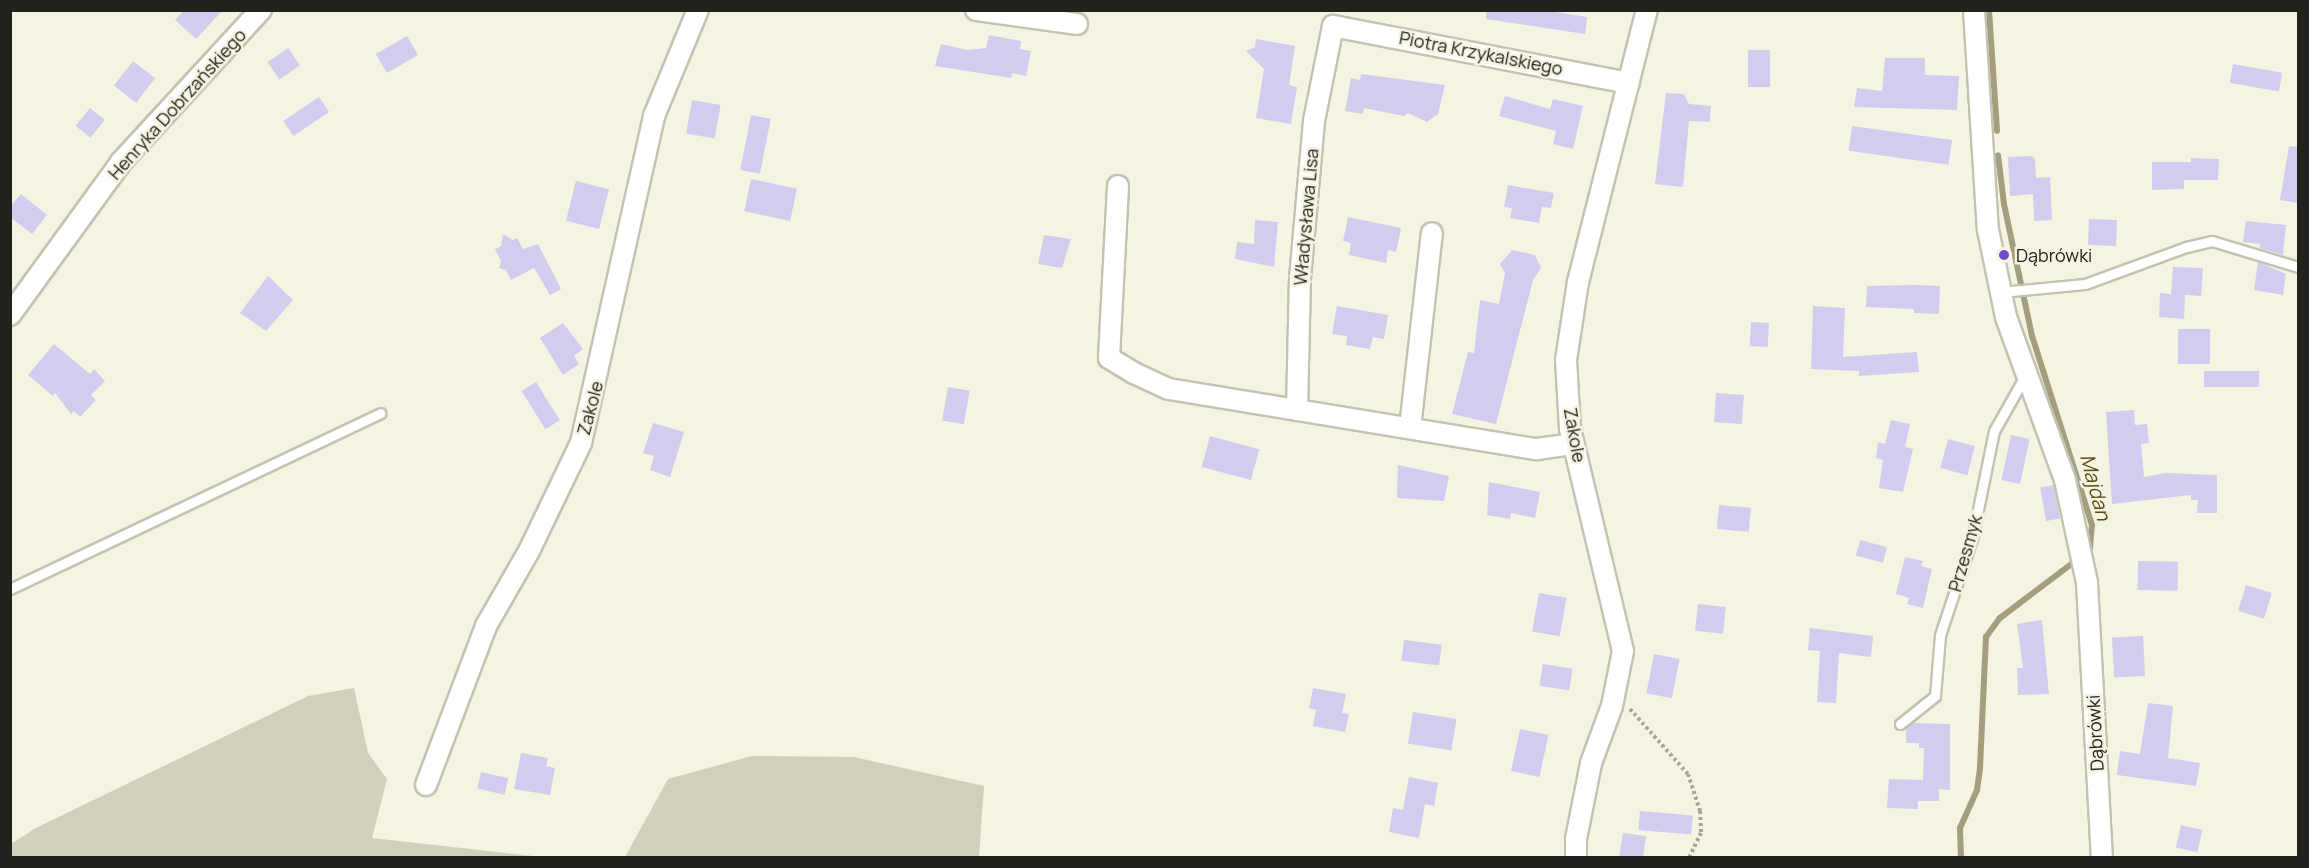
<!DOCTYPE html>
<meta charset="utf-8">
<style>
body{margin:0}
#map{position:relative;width:2309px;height:868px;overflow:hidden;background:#f5f3e1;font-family:Manrope,sans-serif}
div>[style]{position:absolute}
.green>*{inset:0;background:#d2d0ba}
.stream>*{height:6px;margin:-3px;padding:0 3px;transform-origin:3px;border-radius:3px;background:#a39f7e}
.building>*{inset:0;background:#d2cdee;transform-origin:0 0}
.path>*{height:4px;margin-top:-2px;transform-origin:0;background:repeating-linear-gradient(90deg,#a7a698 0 3px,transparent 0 6px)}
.roads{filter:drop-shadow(2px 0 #c4c2b1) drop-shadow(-2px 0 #c4c2b1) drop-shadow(0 2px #c4c2b1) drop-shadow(0 -2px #c4c2b1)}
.lane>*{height:9px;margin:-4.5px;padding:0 4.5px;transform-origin:4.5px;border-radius:4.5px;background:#fff}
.street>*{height:20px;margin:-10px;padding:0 10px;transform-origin:10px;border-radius:10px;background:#fff}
.dots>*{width:16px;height:16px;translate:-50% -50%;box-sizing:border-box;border:3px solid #f5f3e1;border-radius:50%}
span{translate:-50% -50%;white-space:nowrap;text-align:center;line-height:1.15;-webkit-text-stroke:5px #f5f3e1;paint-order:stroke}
.street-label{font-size:18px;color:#22211b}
.poi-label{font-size:18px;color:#22211b}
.left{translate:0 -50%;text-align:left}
.water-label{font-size:20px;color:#584f16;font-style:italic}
.frame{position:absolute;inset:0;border:12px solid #22211b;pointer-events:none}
</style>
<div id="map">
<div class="green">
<div style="clip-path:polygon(354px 688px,368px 753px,387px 779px,372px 838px,542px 857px,11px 857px,11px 844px,36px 828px,308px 696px)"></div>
<div style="clip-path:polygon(752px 756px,854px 757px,984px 786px,979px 857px,625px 857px,668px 779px)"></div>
</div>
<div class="stream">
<div style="left:1989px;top:10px;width:121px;rotate:86.2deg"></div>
<div style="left:1961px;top:858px;width:30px;rotate:-92deg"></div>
<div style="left:1960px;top:828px;width:42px;rotate:-65.9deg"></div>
<div style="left:1977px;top:790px;width:22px;rotate:-82deg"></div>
<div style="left:1980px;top:768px;width:131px;rotate:-87.4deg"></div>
<div style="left:1986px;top:637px;width:24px;rotate:-54deg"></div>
<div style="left:2000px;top:618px;width:103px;rotate:-37.1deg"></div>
<div style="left:2082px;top:556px;width:12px;rotate:-48deg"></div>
<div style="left:2090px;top:547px;width:22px;rotate:-85deg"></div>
<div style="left:2092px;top:525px;width:198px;rotate:-107.6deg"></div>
<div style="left:2032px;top:336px;width:135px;rotate:-102deg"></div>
<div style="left:2004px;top:204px;width:49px;rotate:-97deg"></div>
</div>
<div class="building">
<div style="clip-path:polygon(184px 10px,223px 10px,196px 39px,175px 20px)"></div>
<div style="clip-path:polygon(1486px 10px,1543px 10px,1587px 17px,1585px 34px,1486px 19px)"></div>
<div style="clip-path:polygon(989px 35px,1021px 41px,1020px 49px,1031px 51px,1026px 76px,1012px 73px,1011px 78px,935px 66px,941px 44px,967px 50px,986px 48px)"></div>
<div style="left:407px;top:36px;width:22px;height:36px;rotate:60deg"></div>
<div style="clip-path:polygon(1256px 39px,1295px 46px,1289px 85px,1297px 87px,1291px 124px,1256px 118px,1264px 69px,1246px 51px,1255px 47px)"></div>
<div style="left:288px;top:48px;width:21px;height:25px;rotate:55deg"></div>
<div style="left:1748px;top:50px;width:22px;height:37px"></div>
<div style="clip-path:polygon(1885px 58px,1925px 58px,1925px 75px,1959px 76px,1957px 110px,1854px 107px,1857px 88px,1882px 91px)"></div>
<div style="left:133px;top:61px;width:28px;height:31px;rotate:38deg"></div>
<div style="left:2233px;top:64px;width:50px;height:19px;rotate:10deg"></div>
<div style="clip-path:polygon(1361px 74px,1445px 85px,1438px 114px,1427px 122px,1408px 113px,1404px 116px,1364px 108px,1363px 114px,1345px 111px,1351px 78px,1360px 80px)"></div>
<div style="clip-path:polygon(1666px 93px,1684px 94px,1689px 104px,1711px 106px,1710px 122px,1689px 121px,1683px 187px,1655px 184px)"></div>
<div style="clip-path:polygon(1505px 96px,1550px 109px,1553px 99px,1583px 106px,1573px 149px,1553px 144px,1556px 131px,1499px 116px)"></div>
<div style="left:319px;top:97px;width:18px;height:43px;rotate:56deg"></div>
<div style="left:692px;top:100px;width:29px;height:34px;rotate:10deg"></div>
<div style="left:90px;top:108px;width:19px;height:23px;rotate:39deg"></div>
<div style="left:751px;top:115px;width:20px;height:56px;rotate:11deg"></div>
<div style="left:1852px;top:126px;width:101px;height:25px;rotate:8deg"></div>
<div style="clip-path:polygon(2289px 146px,2298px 147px,2298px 203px,2280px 200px)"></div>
<div style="clip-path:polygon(2031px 156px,2035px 159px,2036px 178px,2050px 177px,2052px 220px,2034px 221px,2033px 194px,2010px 196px,2008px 157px)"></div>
<div style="clip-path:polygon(2191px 158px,2219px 159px,2218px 180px,2184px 180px,2184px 189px,2152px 190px,2152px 162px,2191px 162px)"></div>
<div style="left:751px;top:179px;width:47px;height:33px;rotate:12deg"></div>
<div style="left:576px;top:181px;width:34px;height:41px;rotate:14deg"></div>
<div style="clip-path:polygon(1508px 185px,1554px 193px,1551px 208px,1542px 207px,1539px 223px,1510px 218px,1512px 208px,1504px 207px)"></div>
<div style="clip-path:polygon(21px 194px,47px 215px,32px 234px,10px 217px,10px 207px)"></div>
<div style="clip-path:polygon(1348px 217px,1401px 228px,1396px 252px,1388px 250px,1386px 263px,1349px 255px,1351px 243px,1343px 241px)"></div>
<div style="left:2089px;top:219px;width:28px;height:26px;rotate:2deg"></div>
<div style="clip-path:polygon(1255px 220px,1278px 222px,1274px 267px,1235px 259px,1237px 242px,1254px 244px)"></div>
<div style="clip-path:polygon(2246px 221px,2286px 225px,2283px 255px,2260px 248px,2260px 244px,2243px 242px)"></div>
<div style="clip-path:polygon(503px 234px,513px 240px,517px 238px,523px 249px,538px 244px,561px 289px,550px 295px,534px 268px,511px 280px,506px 270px,499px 268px,501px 261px,495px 249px,501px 246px)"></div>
<div style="clip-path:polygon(1044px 235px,1071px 239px,1062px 268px,1038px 264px)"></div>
<div style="clip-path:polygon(1512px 250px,1535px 255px,1541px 268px,1533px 280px,1496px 424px,1452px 414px,1468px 352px,1474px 353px,1480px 300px,1499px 304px,1505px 273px,1500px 264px)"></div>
<div style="clip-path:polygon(2258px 262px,2286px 274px,2283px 295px,2254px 290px)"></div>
<div style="clip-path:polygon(2173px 267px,2203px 268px,2201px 296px,2177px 294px,2185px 295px,2184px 319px,2159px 317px,2160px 293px,2171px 294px)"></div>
<div style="clip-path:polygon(268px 276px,293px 300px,266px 331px,240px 313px)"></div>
<div style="clip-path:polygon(1914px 285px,1940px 286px,1939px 314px,1914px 313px,1914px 309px,1866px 307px,1867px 286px)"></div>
<div style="clip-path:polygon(1337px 306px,1388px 315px,1384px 339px,1373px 337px,1370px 349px,1346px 345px,1347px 336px,1332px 334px)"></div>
<div style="clip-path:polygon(1813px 306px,1845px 308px,1843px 357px,1917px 352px,1919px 372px,1859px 376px,1859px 371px,1811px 369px)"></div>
<div style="left:1751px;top:322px;width:18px;height:24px;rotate:3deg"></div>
<div style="clip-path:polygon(563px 323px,583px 349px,574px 356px,579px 364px,563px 375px,540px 338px)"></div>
<div style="left:2178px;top:329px;width:32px;height:35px"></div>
<div style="clip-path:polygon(54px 344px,90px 374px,94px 369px,105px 381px,91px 395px,96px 400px,80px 417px,74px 411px,71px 414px,55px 393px,53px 396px,28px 375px)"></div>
<div style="left:2259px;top:371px;width:16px;height:55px;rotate:90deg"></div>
<div style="left:536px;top:382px;width:45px;height:17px;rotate:58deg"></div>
<div style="left:948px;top:387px;width:22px;height:34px;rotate:10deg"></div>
<div style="left:1716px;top:393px;width:28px;height:29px;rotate:4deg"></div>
<div style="clip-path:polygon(2134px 410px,2135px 425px,2147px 424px,2149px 443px,2141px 444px,2144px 477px,2165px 473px,2217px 475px,2217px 513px,2197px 513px,2198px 500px,2191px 500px,2191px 495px,2112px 504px,2106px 412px)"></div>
<div style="clip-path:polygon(1891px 420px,1910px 424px,1905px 447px,1913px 449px,1903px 492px,1879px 488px,1883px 460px,1876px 458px,1878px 442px,1885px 444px)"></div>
<div style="clip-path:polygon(653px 423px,684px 432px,670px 477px,650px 470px,654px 456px,643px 453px)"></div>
<div style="left:2011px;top:435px;width:19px;height:46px;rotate:12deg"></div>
<div style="left:1210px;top:436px;width:51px;height:32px;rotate:15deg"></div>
<div style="left:1948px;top:439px;width:28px;height:30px;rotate:15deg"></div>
<div style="clip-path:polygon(1398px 465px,1449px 476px,1444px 501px,1397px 498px)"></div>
<div style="clip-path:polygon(1489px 482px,1540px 492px,1535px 518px,1511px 513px,1510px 519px,1487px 515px)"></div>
<div style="left:2054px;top:485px;width:34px;height:14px;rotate:80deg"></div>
<div style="left:1719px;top:505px;width:32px;height:24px;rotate:5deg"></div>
<div style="left:1860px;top:540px;width:28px;height:16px;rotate:15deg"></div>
<div style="clip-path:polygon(1905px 557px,1923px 561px,1921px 566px,1932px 569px,1923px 608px,1907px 604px,1909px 598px,1896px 594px)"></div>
<div style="left:2138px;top:561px;width:40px;height:29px;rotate:1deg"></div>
<div style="left:2246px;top:585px;width:27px;height:27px;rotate:17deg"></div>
<div style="left:1539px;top:593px;width:28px;height:39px;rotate:10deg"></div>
<div style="left:1698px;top:604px;width:28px;height:27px;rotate:6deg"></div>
<div style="clip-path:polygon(2042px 620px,2049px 694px,2018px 695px,2017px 668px,2023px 668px,2017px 624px)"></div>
<div style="clip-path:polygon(1810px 628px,1873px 636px,1871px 657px,1839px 653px,1836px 703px,1817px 702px,1820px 651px,1808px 650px)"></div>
<div style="left:2143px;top:636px;width:40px;height:31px;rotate:87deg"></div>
<div style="left:1404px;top:640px;width:38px;height:21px;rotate:7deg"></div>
<div style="left:1654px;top:654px;width:26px;height:40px;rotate:11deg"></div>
<div style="left:1543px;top:664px;width:30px;height:22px;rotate:9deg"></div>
<div style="clip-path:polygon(1313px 688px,1346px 694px,1342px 713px,1349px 714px,1345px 732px,1313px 726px,1316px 710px,1309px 708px)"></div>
<div style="clip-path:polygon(2148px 703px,2173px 706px,2168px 758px,2200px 763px,2196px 786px,2117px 775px,2120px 751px,2140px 754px)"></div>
<div style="left:1413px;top:712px;width:44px;height:32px;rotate:9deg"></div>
<div style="clip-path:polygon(1913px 723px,1950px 724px,1950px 790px,1939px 789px,1939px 801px,1918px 801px,1918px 809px,1887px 808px,1889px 779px,1923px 780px,1924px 748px,1919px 748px,1919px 743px,1906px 743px,1906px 728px)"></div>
<div style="left:1520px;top:729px;width:29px;height:43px;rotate:12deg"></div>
<div style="clip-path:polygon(521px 753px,548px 758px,546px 766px,555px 768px,550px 795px,514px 789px)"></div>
<div style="left:481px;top:772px;width:28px;height:17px;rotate:13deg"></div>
<div style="clip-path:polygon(1409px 777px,1438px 783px,1434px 806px,1425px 804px,1419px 838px,1389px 832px,1393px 808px,1403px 810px)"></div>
<div style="left:1640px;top:811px;width:53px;height:19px;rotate:5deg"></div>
<div style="left:2181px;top:825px;width:22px;height:23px;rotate:13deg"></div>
<div style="clip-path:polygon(1623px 833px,1646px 836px,1643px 858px,1619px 858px)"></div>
</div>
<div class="path">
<div style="left:1630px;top:709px;width:87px;rotate:48.3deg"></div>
<div style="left:1688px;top:774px;width:39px;rotate:72deg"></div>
<div style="left:1700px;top:811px;width:22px;rotate:87deg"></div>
<div style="left:1701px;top:833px;width:28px;rotate:116deg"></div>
</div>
<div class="roads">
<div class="lane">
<div style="left:2001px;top:292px;width:84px;rotate:-5.4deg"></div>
<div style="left:2085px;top:284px;width:108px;rotate:-20.1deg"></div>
<div style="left:2186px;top:247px;width:27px;rotate:-13deg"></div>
<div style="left:2212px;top:241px;width:90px;rotate:16.8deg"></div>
<div style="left:10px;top:589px;width:410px;rotate:-25.4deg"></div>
<div style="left:1900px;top:724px;width:45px;rotate:-38.7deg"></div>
<div style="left:1935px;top:696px;width:61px;rotate:-85.3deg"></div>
<div style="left:1940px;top:635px;width:101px;rotate:-71.6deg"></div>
<div style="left:1972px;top:539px;width:110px;rotate:-78.5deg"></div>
<div style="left:1994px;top:431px;width:63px;rotate:-60.6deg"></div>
</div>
<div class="street">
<div style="left:976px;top:10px;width:102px;rotate:7.9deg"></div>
<div style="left:1974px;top:10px;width:220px;rotate:86.4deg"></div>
<div style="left:1988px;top:230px;width:89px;rotate:78.3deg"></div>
<div style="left:2006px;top:317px;width:173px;rotate:70.1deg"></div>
<div style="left:2065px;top:480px;width:105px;rotate:77.9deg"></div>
<div style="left:2087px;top:583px;width:275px;rotate:86.9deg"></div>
<div style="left:1118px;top:186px;width:172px;rotate:93deg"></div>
<div style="left:1109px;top:358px;width:29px;rotate:31deg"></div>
<div style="left:1134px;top:373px;width:38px;rotate:25deg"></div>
<div style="left:1169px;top:389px;width:373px;rotate:9.3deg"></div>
<div style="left:1537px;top:449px;width:37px;rotate:-8deg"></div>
<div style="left:10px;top:315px;width:189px;rotate:-54deg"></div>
<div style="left:121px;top:162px;width:207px;rotate:-47.4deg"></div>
<div style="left:1297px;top:410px;width:132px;rotate:-88.7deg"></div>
<div style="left:1300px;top:278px;width:158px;rotate:-84.9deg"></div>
<div style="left:1314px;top:121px;width:97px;rotate:-78.7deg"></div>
<div style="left:1333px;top:26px;width:301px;rotate:10.9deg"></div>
<div style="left:1410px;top:428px;width:196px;rotate:-83.6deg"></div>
<div style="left:426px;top:785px;width:170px;rotate:-69.3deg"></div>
<div style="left:486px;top:626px;width:86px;rotate:-60.2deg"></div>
<div style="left:529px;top:551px;width:120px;rotate:-64.3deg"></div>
<div style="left:581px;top:443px;width:335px;rotate:-77.4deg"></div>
<div style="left:654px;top:116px;width:115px;rotate:-67.5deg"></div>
<div style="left:1576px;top:858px;width:19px;rotate:-90deg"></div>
<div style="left:1576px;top:839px;width:77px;rotate:-78.8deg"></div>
<div style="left:1591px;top:763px;width:61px;rotate:-69.8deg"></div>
<div style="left:1612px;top:706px;width:56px;rotate:-78.7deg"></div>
<div style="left:1623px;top:651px;width:228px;rotate:-103.4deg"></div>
<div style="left:1570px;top:429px;width:69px;rotate:-93.3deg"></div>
<div style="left:1566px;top:360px;width:79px;rotate:-81.3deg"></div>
<div style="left:1578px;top:282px;width:281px;rotate:-75.8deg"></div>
</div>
</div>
<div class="dots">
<div style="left:2004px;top:255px;background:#714ec7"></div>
</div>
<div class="street-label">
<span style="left:1481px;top:53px;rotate:11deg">Piotra Krzykalskiego</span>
<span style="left:177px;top:104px;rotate:-48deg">Henryka Dobrzańskiego</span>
<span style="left:1306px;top:217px;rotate:-85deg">Władysława Lisa</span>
<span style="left:590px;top:408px;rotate:-75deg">Zakole</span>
<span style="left:1575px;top:435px;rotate:80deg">Zakole</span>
<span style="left:1965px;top:553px;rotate:-74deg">Przesmyk</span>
<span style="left:2095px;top:733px;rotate:-93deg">Dąbrówki</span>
</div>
<div class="poi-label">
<span class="left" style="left:2016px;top:255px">Dąbrówki</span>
</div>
<div class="water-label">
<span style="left:2096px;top:487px;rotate:75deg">Majdan</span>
</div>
<div class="frame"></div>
</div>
